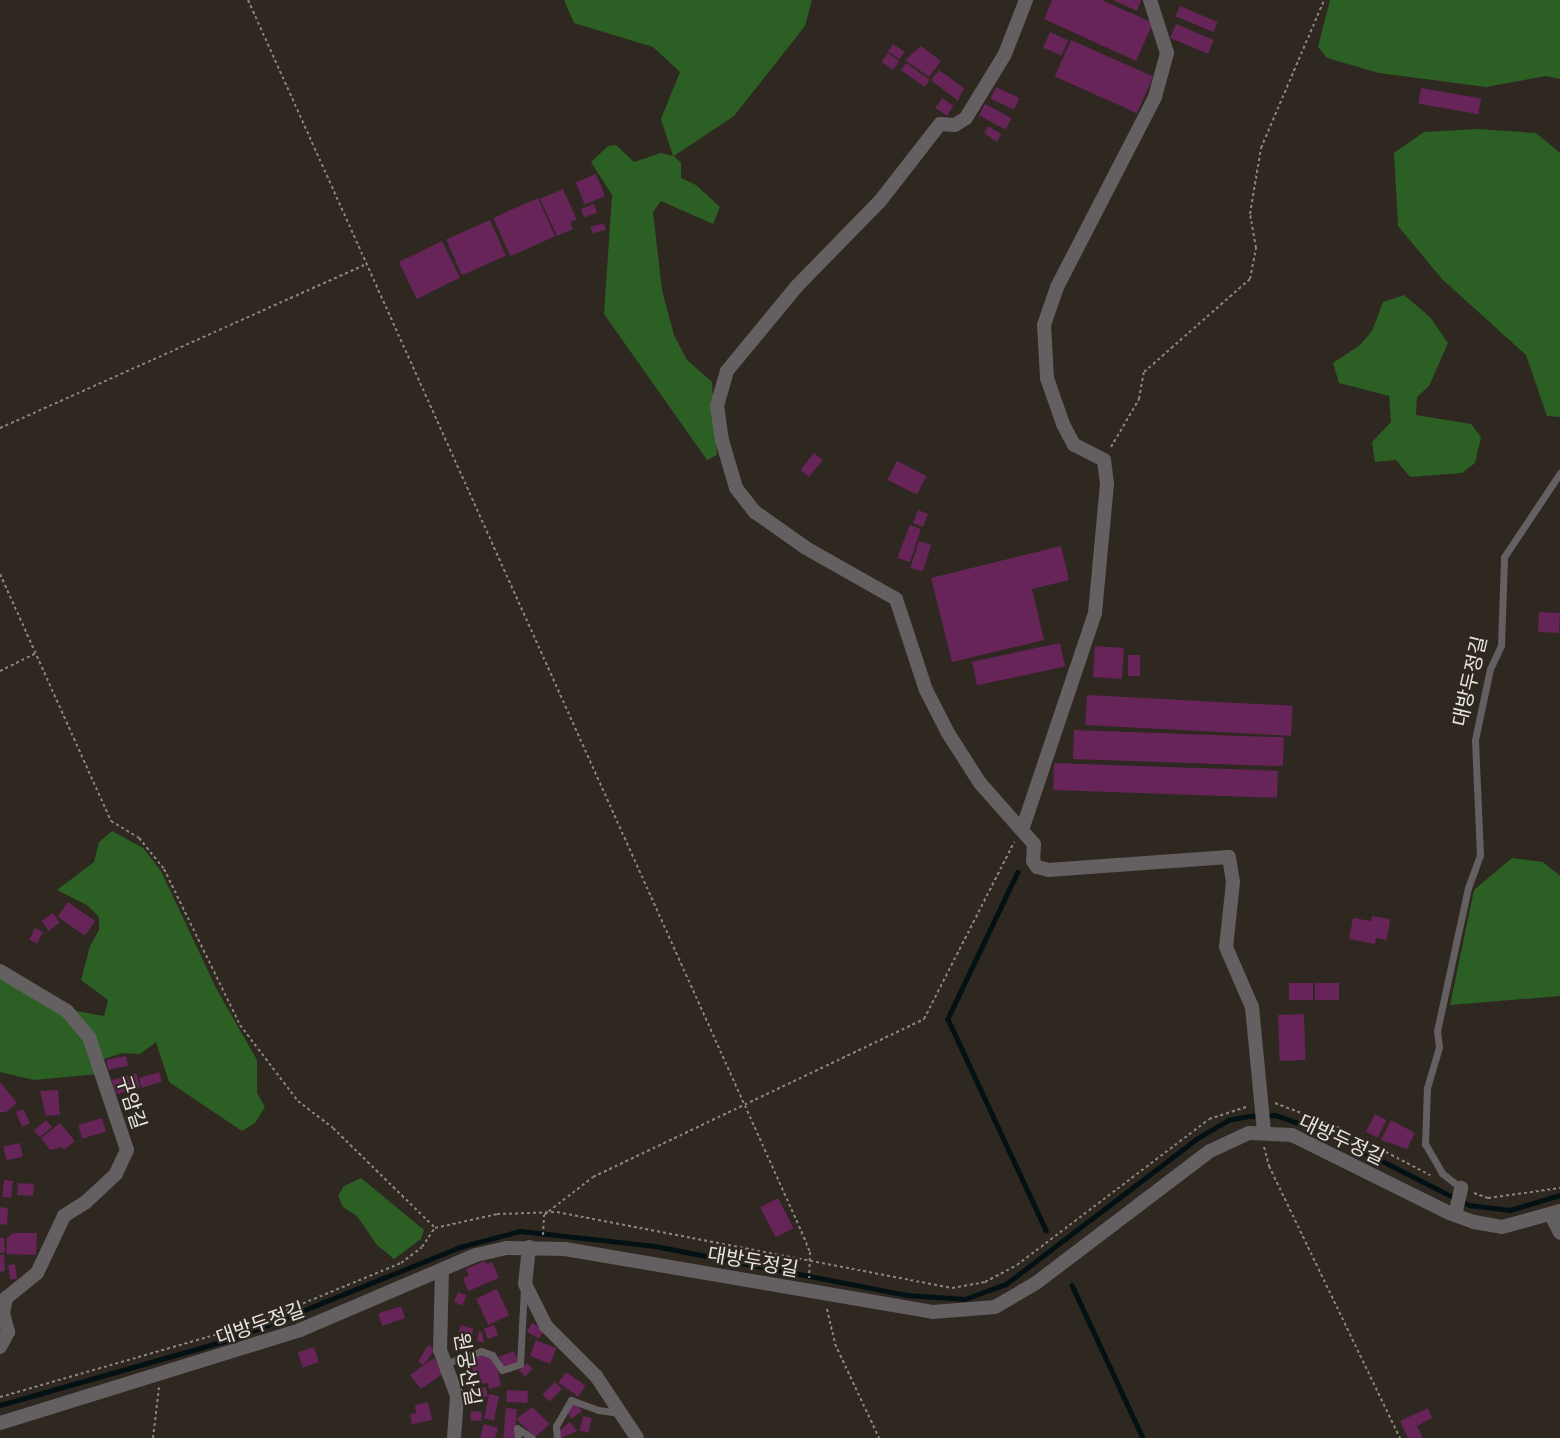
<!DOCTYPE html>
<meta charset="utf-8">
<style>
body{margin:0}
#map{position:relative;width:1560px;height:1438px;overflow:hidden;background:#2e2821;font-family:"Exo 2","Noto Sans KR",sans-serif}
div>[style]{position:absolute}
.green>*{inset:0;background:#2b5f23}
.stream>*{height:4.5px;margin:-2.25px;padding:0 2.25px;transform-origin:2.25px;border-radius:2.25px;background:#031115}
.building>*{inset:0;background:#662458;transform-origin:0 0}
.path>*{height:2px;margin-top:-1px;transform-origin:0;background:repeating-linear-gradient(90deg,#89847e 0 3px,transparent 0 6px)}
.service>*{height:7px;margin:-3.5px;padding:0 3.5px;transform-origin:3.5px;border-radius:3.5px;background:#645f60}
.minor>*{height:14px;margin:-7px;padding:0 7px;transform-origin:7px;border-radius:7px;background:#645f60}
span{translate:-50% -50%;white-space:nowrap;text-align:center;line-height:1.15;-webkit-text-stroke:4.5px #2e2821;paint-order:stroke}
.street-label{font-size:20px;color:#e8e4e0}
</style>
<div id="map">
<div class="green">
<div style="clip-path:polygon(564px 0,812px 0,805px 26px,734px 116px,674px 156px,681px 163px,681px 178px,696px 185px,720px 207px,713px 224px,661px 201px,653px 212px,662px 290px,674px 335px,687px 360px,712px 382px,717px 455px,707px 460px,604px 314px,612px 195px,591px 162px,608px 146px,616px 145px,634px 162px,661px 153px,673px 156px,661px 119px,680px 72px,653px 47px,574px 23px)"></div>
<div style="clip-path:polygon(1330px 0,1560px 0,1560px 79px,1546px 76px,1486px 87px,1379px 73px,1327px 58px,1318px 47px)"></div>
<div style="clip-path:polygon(1479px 129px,1536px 133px,1560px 153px,1560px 417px,1547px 416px,1526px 355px,1442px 279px,1398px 226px,1394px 153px,1424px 132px)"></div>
<div style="clip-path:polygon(1404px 295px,1430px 317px,1448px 343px,1429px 386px,1417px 397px,1416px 415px,1471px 424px,1481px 437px,1475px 463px,1462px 473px,1410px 477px,1396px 460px,1375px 462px,1372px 442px,1391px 422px,1389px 396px,1339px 383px,1333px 363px,1360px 345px,1372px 331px,1383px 302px)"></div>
<div style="clip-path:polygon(112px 831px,143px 848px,161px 871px,216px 988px,257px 1060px,257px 1093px,265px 1107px,255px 1123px,242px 1131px,169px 1082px,156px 1042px,140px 1054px,122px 1053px,104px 1059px,98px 1074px,34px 1080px,0 1072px,0 977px,48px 1006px,104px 1016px,108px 1000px,81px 980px,90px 946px,99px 930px,99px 917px,87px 905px,57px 890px,94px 862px,99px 842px)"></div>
<div style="clip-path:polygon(1512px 858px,1543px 862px,1560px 876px,1560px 996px,1450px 1005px,1474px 890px)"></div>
<div style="clip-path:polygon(361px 1178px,424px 1230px,421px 1239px,394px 1259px,377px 1245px,357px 1216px,343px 1207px,338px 1196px,344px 1186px)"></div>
</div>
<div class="stream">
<div style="left:1018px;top:872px;width:163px;rotate:115.5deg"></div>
<div style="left:948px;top:1019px;width:233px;rotate:65.1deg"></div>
<div style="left:1072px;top:1285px;width:169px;rotate:65.1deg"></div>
<div style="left:0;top:1405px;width:244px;rotate:-15.9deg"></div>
<div style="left:235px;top:1338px;width:243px;rotate:-22deg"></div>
<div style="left:460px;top:1247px;width:62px;rotate:-14.9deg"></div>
<div style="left:520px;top:1231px;width:136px;rotate:6.3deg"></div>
<div style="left:655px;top:1246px;width:257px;rotate:11deg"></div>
<div style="left:907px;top:1295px;width:58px;rotate:3.9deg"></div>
<div style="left:965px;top:1299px;width:44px;rotate:-20.1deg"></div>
<div style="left:1006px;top:1284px;width:238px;rotate:-37.3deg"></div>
<div style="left:1195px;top:1140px;width:39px;rotate:-31deg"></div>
<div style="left:1228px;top:1120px;width:20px;rotate:-11deg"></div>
<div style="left:1248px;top:1116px;width:27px;rotate:-2deg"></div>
<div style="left:1275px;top:1115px;width:55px;rotate:19.1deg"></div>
<div style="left:1327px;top:1133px;width:159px;rotate:26.9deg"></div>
<div style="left:1469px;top:1205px;width:41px;rotate:7deg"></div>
<div style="left:1510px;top:1210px;width:52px;rotate:-16.7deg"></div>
</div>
<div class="building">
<div style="clip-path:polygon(1052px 0,1102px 0,1153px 23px,1136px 61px,1044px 19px)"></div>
<div style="clip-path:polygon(1113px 0,1141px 0,1137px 11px)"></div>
<div style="left:1180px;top:6px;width:41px;height:11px;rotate:23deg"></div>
<div style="left:1176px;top:24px;width:41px;height:15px;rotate:23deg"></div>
<div style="left:1050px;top:32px;width:20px;height:17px;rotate:24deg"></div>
<div style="left:1071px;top:40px;width:90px;height:40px;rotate:24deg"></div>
<div style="left:893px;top:44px;width:14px;height:9px;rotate:34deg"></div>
<div style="clip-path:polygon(921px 46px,941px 61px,929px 77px,905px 60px)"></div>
<div style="left:888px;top:53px;width:14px;height:11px;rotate:36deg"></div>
<div style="left:906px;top:63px;width:29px;height:9px;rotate:35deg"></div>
<div style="clip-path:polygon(939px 70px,964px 88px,958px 101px,931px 80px)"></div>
<div style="left:996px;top:87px;width:26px;height:13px;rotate:25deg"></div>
<div style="left:1421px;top:88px;width:61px;height:16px;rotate:10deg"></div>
<div style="left:942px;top:98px;width:14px;height:12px;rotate:34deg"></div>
<div style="left:985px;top:104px;width:30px;height:13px;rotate:28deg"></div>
<div style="clip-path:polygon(988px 126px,1001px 134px,997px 142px,984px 133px)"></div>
<div style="left:596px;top:174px;width:24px;height:22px;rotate:68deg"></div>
<div style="clip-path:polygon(563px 189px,577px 220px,570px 222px,573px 229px,557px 236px,540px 199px)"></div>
<div style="left:538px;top:198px;width:42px;height:49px;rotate:66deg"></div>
<div style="left:594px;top:204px;width:9px;height:14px;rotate:69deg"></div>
<div style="left:490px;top:220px;width:39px;height:48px;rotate:66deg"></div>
<div style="left:604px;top:223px;width:7px;height:14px;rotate:74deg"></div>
<div style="left:442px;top:241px;width:41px;height:48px;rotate:64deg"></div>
<div style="left:814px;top:453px;width:11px;height:22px;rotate:38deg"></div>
<div style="left:897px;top:461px;width:33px;height:21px;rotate:27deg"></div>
<div style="left:918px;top:510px;width:11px;height:14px;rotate:22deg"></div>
<div style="clip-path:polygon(910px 525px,921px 529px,910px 562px,897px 558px)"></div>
<div style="left:919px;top:541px;width:13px;height:28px;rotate:18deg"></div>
<div style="clip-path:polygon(1061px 546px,1069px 580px,1032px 589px,1044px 640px,952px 662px,931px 578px)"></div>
<div style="left:1539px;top:612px;width:21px;height:20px;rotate:3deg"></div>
<div style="left:1060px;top:643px;width:24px;height:90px;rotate:78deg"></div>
<div style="left:1095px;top:646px;width:29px;height:31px;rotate:4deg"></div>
<div style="left:1128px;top:655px;width:12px;height:21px"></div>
<div style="left:1087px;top:695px;width:206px;height:30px;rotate:3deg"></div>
<div style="left:1074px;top:730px;width:210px;height:29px;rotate:2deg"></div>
<div style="left:1054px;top:763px;width:224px;height:27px;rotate:2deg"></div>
<div style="left:68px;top:902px;width:33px;height:18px;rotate:35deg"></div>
<div style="left:53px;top:913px;width:12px;height:14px;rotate:55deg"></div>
<div style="clip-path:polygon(1372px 916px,1390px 919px,1387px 940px,1376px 938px,1375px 944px,1349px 939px,1353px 918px,1371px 921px)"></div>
<div style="left:35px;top:928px;width:9px;height:13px;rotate:27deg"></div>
<div style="left:1289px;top:983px;width:24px;height:17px"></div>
<div style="left:1315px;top:983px;width:24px;height:17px"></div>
<div style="left:1304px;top:1014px;width:46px;height:26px;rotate:88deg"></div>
<div style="left:126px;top:1056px;width:10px;height:20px;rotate:79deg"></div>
<div style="left:159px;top:1072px;width:10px;height:21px;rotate:73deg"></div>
<div style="left:136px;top:1073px;width:15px;height:25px;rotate:74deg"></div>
<div style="clip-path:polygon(0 1082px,17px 1103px,6px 1112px,0 1112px)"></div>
<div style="clip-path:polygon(58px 1090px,60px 1115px,46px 1116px,40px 1091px)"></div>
<div style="clip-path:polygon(23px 1109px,30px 1123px,22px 1127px,16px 1112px)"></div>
<div style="left:1375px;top:1114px;width:13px;height:20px;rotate:27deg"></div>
<div style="left:102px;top:1118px;width:14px;height:25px;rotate:73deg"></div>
<div style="left:46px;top:1120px;width:9px;height:16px;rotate:49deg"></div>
<div style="clip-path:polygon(1391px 1120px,1415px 1133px,1407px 1149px,1381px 1140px)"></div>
<div style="clip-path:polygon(60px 1123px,75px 1141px,64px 1150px,62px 1147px,50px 1150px,41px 1138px)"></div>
<div style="left:20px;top:1143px;width:14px;height:17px;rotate:78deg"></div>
<div style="left:4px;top:1180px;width:9px;height:17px;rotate:6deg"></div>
<div style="left:18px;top:1183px;width:16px;height:12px;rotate:4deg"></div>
<div style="left:778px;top:1198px;width:34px;height:20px;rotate:63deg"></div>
<div style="clip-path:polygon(0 1207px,8px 1208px,7px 1225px,0 1224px)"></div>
<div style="clip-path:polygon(13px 1233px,37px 1233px,36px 1255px,6px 1254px,7px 1238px)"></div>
<div style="clip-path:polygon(0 1238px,4px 1238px,5px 1252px,0 1253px)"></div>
<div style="clip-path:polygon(4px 1254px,5px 1271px,0 1272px,0 1255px)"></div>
<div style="clip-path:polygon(485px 1261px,486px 1264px,492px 1262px,499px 1278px,468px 1291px,463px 1278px,469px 1276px,466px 1269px)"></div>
<div style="left:15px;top:1264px;width:15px;height:7px;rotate:82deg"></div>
<div style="left:497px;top:1289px;width:29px;height:23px;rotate:65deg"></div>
<div style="left:458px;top:1292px;width:9px;height:11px;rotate:21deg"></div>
<div style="left:401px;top:1306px;width:13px;height:24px;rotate:72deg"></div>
<div style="left:532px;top:1323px;width:14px;height:10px;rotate:30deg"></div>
<div style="left:461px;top:1325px;width:13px;height:8px;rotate:18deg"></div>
<div style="left:494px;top:1325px;width:11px;height:11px;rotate:68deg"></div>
<div style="clip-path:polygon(479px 1331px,482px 1332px,484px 1343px,477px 1341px)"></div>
<div style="left:536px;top:1340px;width:22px;height:17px;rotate:22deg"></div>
<div style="clip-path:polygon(428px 1345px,435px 1349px,424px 1365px,434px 1358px,444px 1373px,421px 1389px,410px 1375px,424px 1365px,418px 1362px)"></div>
<div style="left:314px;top:1347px;width:16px;height:17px;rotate:72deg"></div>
<div style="left:514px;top:1351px;width:12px;height:16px;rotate:70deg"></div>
<div style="clip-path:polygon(479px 1354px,487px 1354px,497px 1367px,501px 1386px,489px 1389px,488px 1383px,481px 1384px,479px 1374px,475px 1375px,467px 1358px)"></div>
<div style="left:527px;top:1363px;width:8px;height:11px;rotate:45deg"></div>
<div style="left:566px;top:1372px;width:24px;height:13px;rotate:35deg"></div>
<div style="left:555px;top:1382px;width:10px;height:18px;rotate:45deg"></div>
<div style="left:486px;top:1387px;width:10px;height:18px;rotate:79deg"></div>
<div style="left:507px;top:1390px;width:21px;height:12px;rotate:3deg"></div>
<div style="left:489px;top:1394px;width:10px;height:25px;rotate:11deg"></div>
<div style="clip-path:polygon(428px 1402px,432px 1420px,412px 1424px,410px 1414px,416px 1413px,415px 1405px)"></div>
<div style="left:576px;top:1403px;width:10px;height:13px;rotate:53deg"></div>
<div style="clip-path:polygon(532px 1407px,550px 1424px,535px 1437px,516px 1419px)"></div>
<div style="left:506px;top:1408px;width:11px;height:30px;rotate:5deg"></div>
<div style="clip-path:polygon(1428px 1408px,1432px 1418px,1417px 1426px,1423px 1438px,1408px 1438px,1400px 1421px)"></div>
<div style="left:471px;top:1411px;width:11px;height:9px;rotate:5deg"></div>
<div style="left:583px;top:1416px;width:9px;height:15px;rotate:13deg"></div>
<div style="clip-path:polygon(570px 1422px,577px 1431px,561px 1438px,557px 1433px)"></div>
<div style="clip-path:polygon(484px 1424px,498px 1428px,495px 1438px,480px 1438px)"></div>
</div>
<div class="path">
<div style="left:248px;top:0;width:1344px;rotate:65.8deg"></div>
<div style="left:799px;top:1226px;width:28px;rotate:67deg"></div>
<div style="left:810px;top:1252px;width:26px;rotate:92deg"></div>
<div style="left:0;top:428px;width:401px;rotate:-24.1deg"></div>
<div style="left:1111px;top:447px;width:56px;rotate:-59.7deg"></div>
<div style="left:1139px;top:399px;width:27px;rotate:-80deg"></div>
<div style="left:1144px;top:372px;width:141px;rotate:-41.3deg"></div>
<div style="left:1250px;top:279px;width:32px;rotate:-79deg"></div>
<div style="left:1256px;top:248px;width:35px;rotate:-100deg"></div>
<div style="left:1250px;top:214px;width:67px;rotate:-80.5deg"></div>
<div style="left:1261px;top:148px;width:161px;rotate:-66.9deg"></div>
<div style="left:0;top:574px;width:271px;rotate:65.8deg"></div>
<div style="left:111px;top:821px;width:33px;rotate:31deg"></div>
<div style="left:139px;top:838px;width:40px;rotate:51deg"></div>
<div style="left:164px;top:869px;width:174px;rotate:64deg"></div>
<div style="left:240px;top:1025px;width:96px;rotate:52.7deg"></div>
<div style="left:298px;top:1101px;width:44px;rotate:37.6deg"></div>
<div style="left:333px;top:1128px;width:143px;rotate:44.4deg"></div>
<div style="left:435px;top:1228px;width:64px;rotate:-12.7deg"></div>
<div style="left:497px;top:1214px;width:60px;rotate:-1.9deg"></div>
<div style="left:557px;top:1212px;width:402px;rotate:10.9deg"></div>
<div style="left:952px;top:1288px;width:34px;rotate:-10deg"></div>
<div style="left:985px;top:1282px;width:36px;rotate:-28deg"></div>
<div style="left:1017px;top:1265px;width:241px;rotate:-37.2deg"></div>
<div style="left:1209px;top:1119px;width:39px;rotate:-18deg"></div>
<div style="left:0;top:671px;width:40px;rotate:-26.6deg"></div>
<div style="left:1275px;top:1103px;width:67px;rotate:20.9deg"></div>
<div style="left:1338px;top:1127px;width:104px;rotate:27.6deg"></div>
<div style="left:1264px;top:1147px;width:20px;rotate:75deg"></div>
<div style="left:1269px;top:1166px;width:302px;rotate:64.3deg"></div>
<div style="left:1474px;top:1193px;width:15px;rotate:20deg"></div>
<div style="left:1488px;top:1198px;width:73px;rotate:-7.9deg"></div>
<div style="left:543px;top:1235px;width:20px;rotate:-87deg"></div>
<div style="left:544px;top:1215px;width:62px;rotate:-37.8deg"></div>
<div style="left:593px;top:1177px;width:367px;rotate:-25.5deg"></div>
<div style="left:924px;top:1019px;width:199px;rotate:-63deg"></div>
<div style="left:827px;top:1309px;width:36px;rotate:77deg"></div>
<div style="left:835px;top:1344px;width:104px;rotate:64.9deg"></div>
<div style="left:0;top:1397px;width:263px;rotate:-16.1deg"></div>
<div style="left:253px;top:1324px;width:160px;rotate:-22.4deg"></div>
<div style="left:401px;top:1263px;width:26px;rotate:-37deg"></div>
<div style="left:422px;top:1247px;width:23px;rotate:-56deg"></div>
<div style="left:153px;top:1438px;width:51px;rotate:-83.3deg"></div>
</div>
<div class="service">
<div style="left:1461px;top:1188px;width:24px;rotate:-142deg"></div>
<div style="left:1442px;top:1173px;width:34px;rotate:-120deg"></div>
<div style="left:1425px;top:1144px;width:56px;rotate:-88deg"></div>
<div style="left:1427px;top:1088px;width:43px;rotate:-73.7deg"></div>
<div style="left:1439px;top:1047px;width:16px;rotate:-97deg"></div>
<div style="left:1437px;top:1031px;width:146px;rotate:-77.8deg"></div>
<div style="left:1468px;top:888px;width:35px;rotate:-70deg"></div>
<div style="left:1480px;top:855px;width:115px;rotate:-92.5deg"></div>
<div style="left:1475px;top:740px;width:73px;rotate:-78.1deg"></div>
<div style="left:1490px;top:669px;width:26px;rotate:-65deg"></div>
<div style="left:1501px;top:645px;width:88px;rotate:-88deg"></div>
<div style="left:1504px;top:557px;width:101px;rotate:-56.3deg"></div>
<div style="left:447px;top:1363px;width:36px;rotate:-19deg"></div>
<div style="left:481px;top:1351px;width:12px;rotate:20deg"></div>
<div style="left:492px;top:1355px;width:18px;rotate:56deg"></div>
<div style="left:502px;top:1370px;width:19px;rotate:-18deg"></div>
<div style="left:520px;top:1364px;width:76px;rotate:-87deg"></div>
<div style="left:518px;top:1438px;width:10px;rotate:-96deg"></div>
<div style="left:517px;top:1428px;width:18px;rotate:34deg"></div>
<div style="left:557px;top:1438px;width:12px;rotate:-95deg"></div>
<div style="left:556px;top:1426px;width:30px;rotate:-60deg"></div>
<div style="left:571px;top:1400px;width:29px;rotate:20deg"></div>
<div style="left:598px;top:1410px;width:22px;rotate:8deg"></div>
</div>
<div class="minor">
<div style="left:1026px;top:0;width:58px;rotate:111.3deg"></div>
<div style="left:1005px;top:54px;width:75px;rotate:121.4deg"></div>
<div style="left:966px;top:118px;width:13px;rotate:148deg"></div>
<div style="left:955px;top:125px;width:15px;rotate:-176deg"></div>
<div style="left:940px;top:124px;width:98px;rotate:127.9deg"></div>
<div style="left:880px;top:201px;width:119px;rotate:134.3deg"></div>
<div style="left:797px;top:286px;width:110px;rotate:129.5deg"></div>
<div style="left:727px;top:371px;width:35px;rotate:106deg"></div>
<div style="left:717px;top:405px;width:35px;rotate:82deg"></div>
<div style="left:722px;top:440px;width:50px;rotate:73.7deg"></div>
<div style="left:736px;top:488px;width:31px;rotate:52deg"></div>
<div style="left:755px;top:512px;width:62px;rotate:35.2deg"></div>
<div style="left:806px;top:548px;width:103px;rotate:29.5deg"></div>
<div style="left:896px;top:599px;width:96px;rotate:71.8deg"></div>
<div style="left:926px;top:690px;width:48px;rotate:62.9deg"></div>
<div style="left:948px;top:733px;width:59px;rotate:57.4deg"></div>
<div style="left:980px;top:783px;width:81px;rotate:48.5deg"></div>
<div style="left:1034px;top:844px;width:17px;rotate:93deg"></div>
<div style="left:1033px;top:861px;width:7px;rotate:56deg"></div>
<div style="left:1037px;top:867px;width:11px;rotate:15deg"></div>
<div style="left:1048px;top:870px;width:181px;rotate:-4.1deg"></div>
<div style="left:1229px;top:857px;width:25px;rotate:81deg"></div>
<div style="left:1233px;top:882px;width:65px;rotate:96.1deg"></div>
<div style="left:1226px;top:947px;width:65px;rotate:66.6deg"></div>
<div style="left:1252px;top:1007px;width:126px;rotate:84.5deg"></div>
<div style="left:1022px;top:830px;width:229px;rotate:-71.4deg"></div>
<div style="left:1095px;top:613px;width:130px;rotate:-84.7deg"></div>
<div style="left:1107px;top:484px;width:24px;rotate:-97deg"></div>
<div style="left:1104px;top:460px;width:34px;rotate:-153deg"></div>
<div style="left:1074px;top:445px;width:24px;rotate:-118deg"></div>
<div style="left:1063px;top:424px;width:49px;rotate:-109.2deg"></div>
<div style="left:1047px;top:378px;width:53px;rotate:-93.2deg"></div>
<div style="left:1044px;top:325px;width:40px;rotate:-71.1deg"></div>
<div style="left:1057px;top:287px;width:214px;rotate:-62.7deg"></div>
<div style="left:1155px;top:97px;width:46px;rotate:-74.7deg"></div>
<div style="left:1167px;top:53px;width:56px;rotate:-107.8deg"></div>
<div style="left:0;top:971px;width:78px;rotate:30.8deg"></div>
<div style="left:67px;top:1011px;width:34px;rotate:50deg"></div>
<div style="left:89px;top:1037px;width:119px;rotate:71.4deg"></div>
<div style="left:127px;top:1150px;width:26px;rotate:115deg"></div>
<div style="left:116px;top:1174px;width:41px;rotate:137deg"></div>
<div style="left:86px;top:1202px;width:26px;rotate:148deg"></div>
<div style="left:64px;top:1216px;width:63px;rotate:115.3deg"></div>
<div style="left:37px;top:1273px;width:40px;rotate:141deg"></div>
<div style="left:6px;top:1298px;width:15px;rotate:101deg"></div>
<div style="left:3px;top:1313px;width:20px;rotate:75deg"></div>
<div style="left:8px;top:1332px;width:17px;rotate:118deg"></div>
<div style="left:1455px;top:1215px;width:28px;rotate:-77deg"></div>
<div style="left:1551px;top:1215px;width:20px;rotate:63deg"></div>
<div style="left:529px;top:1247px;width:37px;rotate:96deg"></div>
<div style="left:525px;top:1284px;width:47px;rotate:63.4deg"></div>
<div style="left:546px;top:1326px;width:71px;rotate:45deg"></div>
<div style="left:596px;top:1376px;width:74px;rotate:56.5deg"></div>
<div style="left:442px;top:1270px;width:80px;rotate:91.4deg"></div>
<div style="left:440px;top:1350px;width:49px;rotate:69.7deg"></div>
<div style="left:457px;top:1396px;width:42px;rotate:94.1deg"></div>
<div style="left:0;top:1423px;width:314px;rotate:-17.2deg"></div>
<div style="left:300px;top:1330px;width:191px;rotate:-23.1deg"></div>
<div style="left:476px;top:1255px;width:31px;rotate:-13deg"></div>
<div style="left:506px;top:1248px;width:59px;rotate:1deg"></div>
<div style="left:565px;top:1249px;width:373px;rotate:9.7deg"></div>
<div style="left:933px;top:1312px;width:62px;rotate:-4.6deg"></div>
<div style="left:995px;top:1307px;width:48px;rotate:-30.3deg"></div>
<div style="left:1036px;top:1283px;width:218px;rotate:-37.2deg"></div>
<div style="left:1210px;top:1151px;width:43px;rotate:-24.8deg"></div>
<div style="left:1249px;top:1133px;width:43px;rotate:2.7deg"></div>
<div style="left:1292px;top:1135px;width:175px;rotate:26.4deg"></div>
<div style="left:1449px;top:1213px;width:27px;rotate:20deg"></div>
<div style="left:1474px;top:1222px;width:28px;rotate:10deg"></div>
<div style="left:1502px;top:1227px;width:60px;rotate:-15.4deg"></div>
</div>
<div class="street-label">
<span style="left:1469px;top:681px;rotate:-77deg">대방두정길</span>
<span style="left:132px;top:1102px;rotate:72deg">구암길</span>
<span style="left:1342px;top:1139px;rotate:25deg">대방두정길</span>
<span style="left:753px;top:1261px;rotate:10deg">대방두정길</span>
<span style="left:260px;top:1323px;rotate:-19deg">대방두정길</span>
<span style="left:468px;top:1369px;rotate:80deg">원궁산길</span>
</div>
</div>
